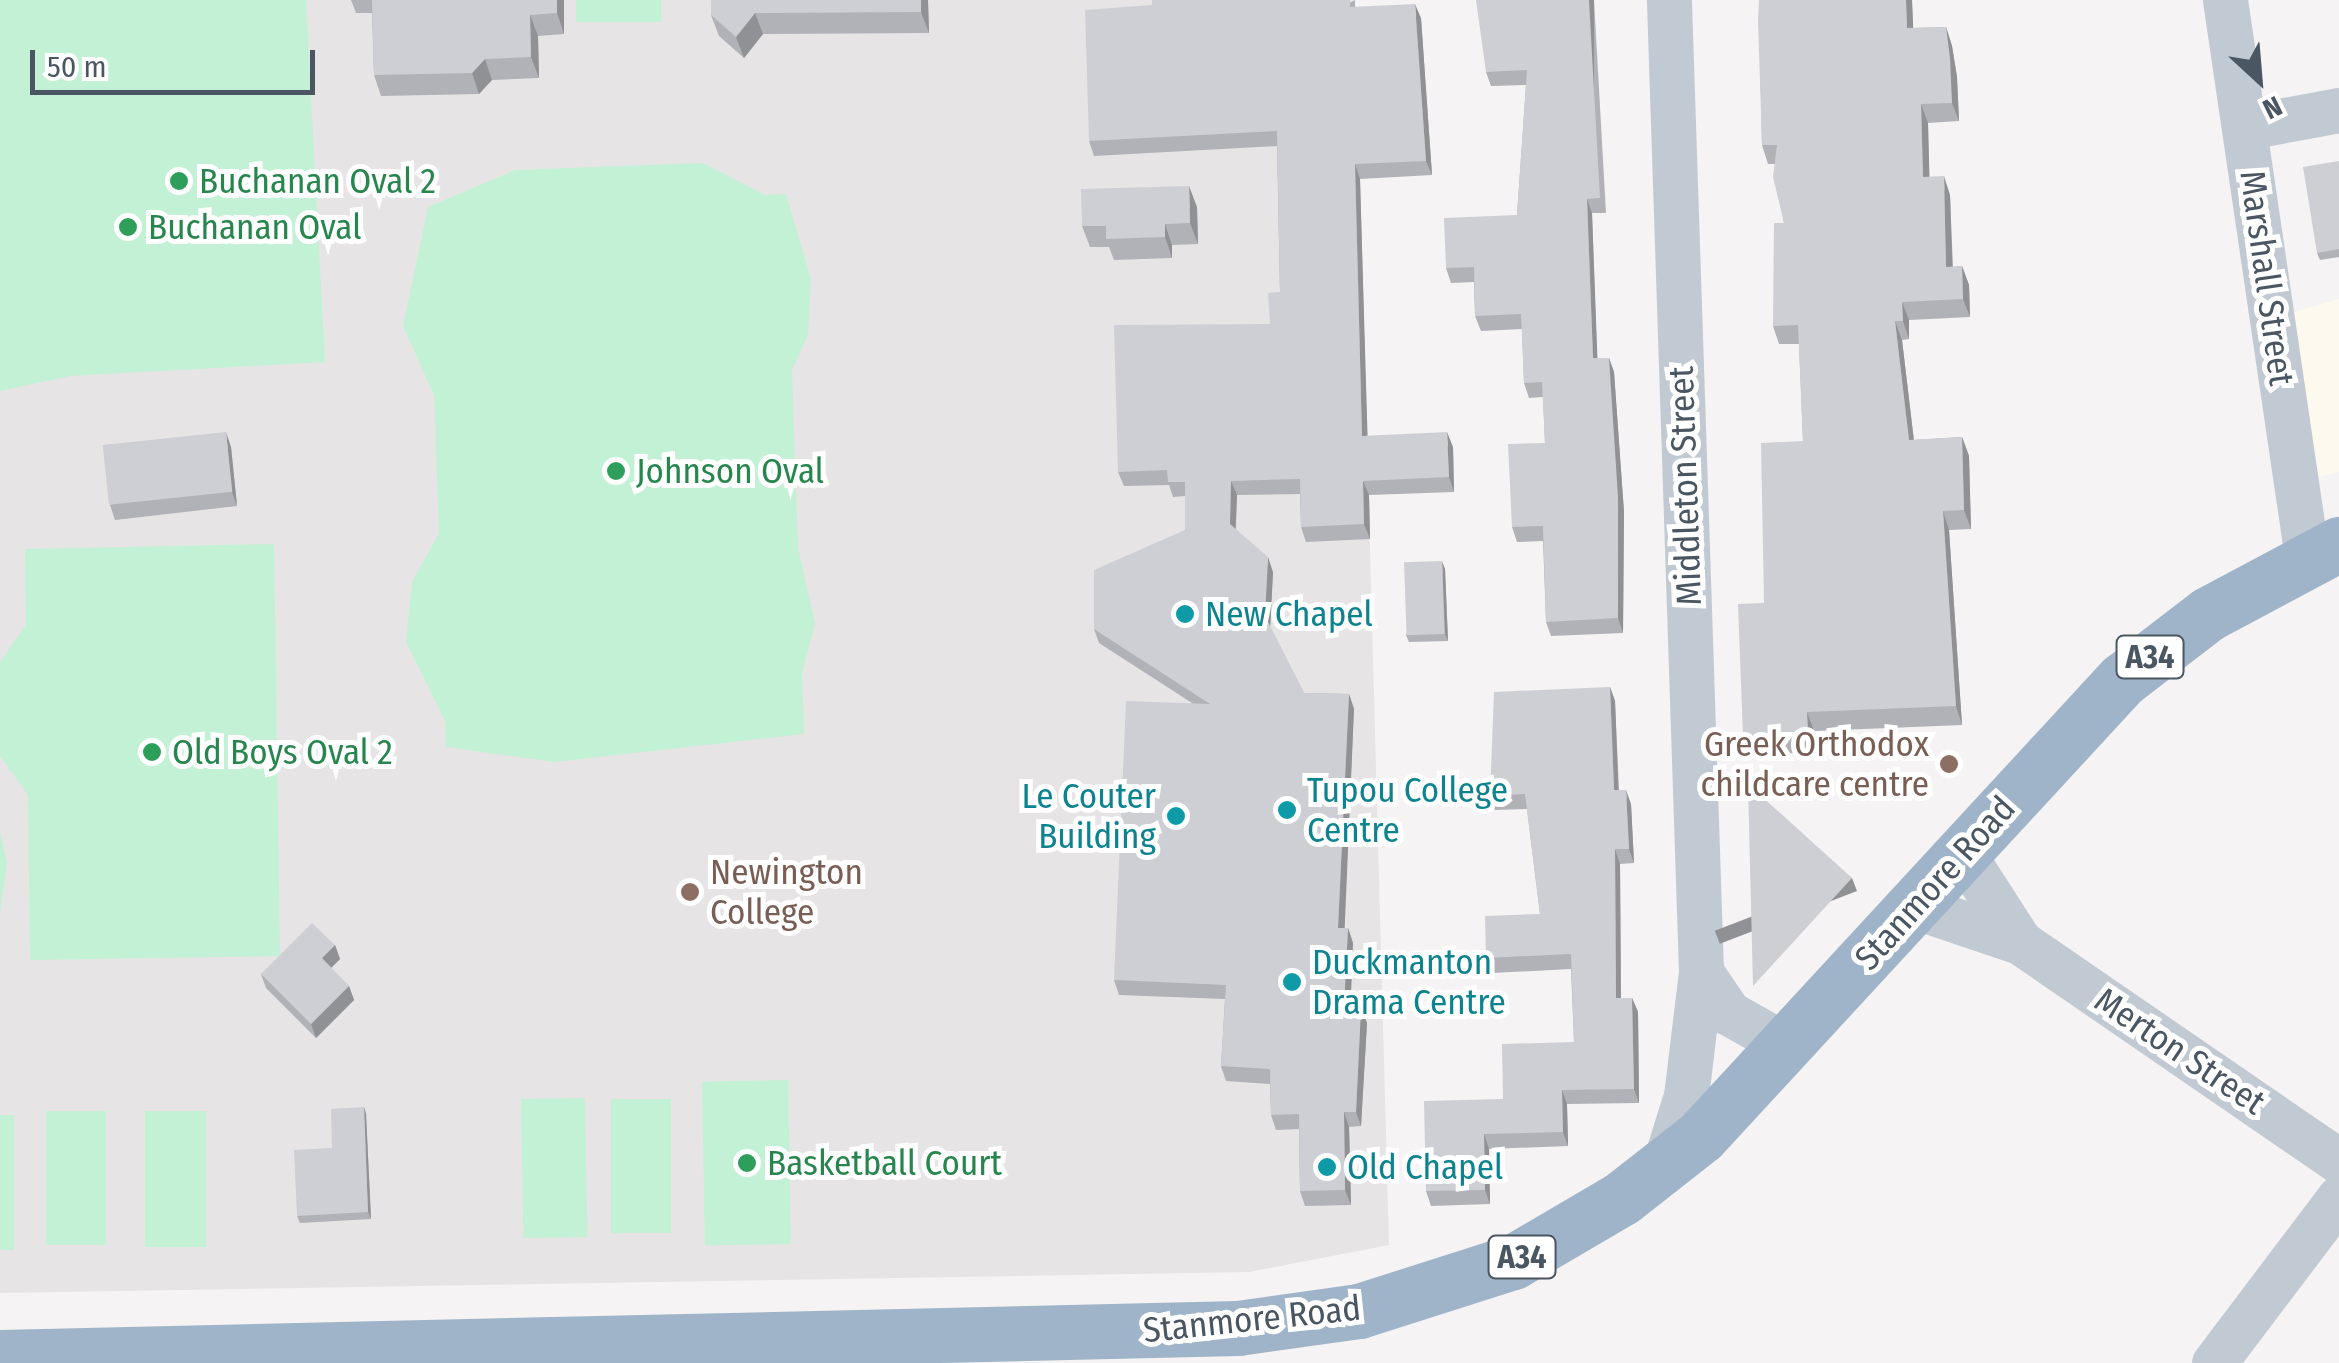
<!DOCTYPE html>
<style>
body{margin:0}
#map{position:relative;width:2339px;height:1363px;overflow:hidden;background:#f5f3f3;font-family:"Fira Sans Condensed",sans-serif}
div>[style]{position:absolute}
.commercial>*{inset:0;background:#fdf9ef}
.education>*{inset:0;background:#e6e4e5}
.green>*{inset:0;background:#c3f1d5;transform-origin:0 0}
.minor>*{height:45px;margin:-22.5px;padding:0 22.5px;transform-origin:22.5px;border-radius:22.5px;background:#c1cad2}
.trunk>*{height:55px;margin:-27.5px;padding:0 27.5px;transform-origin:27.5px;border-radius:27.5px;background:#9fb4c9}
.wall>*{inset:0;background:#b0b2b7}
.shaded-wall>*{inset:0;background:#909195;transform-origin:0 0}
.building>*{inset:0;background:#cdcfd5;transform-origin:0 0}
.dots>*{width:28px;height:28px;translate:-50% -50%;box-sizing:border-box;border:5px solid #fff;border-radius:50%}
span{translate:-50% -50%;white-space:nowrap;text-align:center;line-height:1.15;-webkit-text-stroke:10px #fff;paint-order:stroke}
.shield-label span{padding:2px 8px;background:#fff;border:2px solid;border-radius:8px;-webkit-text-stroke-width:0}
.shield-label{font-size:32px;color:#4a5661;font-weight:700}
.leisure-label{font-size:35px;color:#27864d}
.left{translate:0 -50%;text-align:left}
.street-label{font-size:35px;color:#4a5661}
.culture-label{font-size:35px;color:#0d838f}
.right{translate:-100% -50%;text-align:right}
.education-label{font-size:35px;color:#785e54}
.north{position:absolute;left:2209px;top:30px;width:100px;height:100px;-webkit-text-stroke:8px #fff;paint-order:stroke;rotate:154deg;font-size:28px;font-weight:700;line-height:40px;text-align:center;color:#4a5661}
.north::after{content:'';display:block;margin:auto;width:35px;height:45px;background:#4a5661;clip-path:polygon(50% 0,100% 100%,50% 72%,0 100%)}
.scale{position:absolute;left:30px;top:50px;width:285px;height:45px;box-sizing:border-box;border:5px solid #4a5661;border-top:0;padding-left:12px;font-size:30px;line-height:35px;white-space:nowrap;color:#4a5661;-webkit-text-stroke:8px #fff;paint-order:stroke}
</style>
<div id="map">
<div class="commercial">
<div style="clip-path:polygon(2339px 299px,2339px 472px,2290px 483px,2262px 321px)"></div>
</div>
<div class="education">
<div style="clip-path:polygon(0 0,1355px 0,1389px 1245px,1249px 1272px,0 1293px)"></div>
</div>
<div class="green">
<div style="clip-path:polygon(0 0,306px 0,325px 362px,70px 376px,0 391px)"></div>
<div style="left:576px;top:0;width:85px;height:22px"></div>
<div style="clip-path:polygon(703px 163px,765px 195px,786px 194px,811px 279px,808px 335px,792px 370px,798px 548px,815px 623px,802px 674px,804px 734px,554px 762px,446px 747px,445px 721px,406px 642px,412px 582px,439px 533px,434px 395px,403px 326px,428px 207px,515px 170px)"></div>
<div style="clip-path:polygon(274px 544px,280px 956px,30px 960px,28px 795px,0 756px,0 662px,26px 625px,25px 549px)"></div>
<div style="clip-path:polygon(0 832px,7px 863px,0 913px)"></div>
<div style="left:788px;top:1080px;width:164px;height:86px;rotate:89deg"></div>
<div style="left:585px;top:1098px;width:139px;height:64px;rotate:89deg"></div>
<div style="left:671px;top:1099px;width:134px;height:60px;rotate:90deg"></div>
<div style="left:106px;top:1111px;width:134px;height:60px;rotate:90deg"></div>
<div style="left:206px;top:1111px;width:136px;height:61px;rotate:90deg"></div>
<div style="left:14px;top:1115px;width:135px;height:14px;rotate:90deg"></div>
</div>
<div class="minor">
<div style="left:2225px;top:0;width:563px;rotate:81.63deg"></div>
<div style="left:2247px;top:127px;width:94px;rotate:-10.5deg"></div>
<div style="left:1964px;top:855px;width:103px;rotate:57.2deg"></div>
<div style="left:1916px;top:907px;width:110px;rotate:18.6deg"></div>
<div style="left:2020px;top:942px;width:387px;rotate:34.5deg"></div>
<div style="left:1701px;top:972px;width:50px;rotate:55.7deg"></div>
<div style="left:1729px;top:1013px;width:67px;rotate:29.6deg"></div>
<div style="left:1664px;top:1166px;width:73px;rotate:-72.6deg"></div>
<div style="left:1686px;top:1096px;width:125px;rotate:-83.1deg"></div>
<div style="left:1701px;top:972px;width:973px;rotate:-91.89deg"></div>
<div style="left:2214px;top:1363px;width:207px;rotate:-52.9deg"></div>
</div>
<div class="trunk">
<div style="left:0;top:1357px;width:1238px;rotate:-1.34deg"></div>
<div style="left:1238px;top:1328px;width:122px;rotate:-8deg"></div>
<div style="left:1359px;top:1311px;width:162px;rotate:-17.7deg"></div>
<div style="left:1513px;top:1262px;width:126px;rotate:-30.4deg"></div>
<div style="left:1622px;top:1198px;width:100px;rotate:-38.1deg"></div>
<div style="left:1701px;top:1136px;width:621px;rotate:-47.29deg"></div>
<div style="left:2122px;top:680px;width:108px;rotate:-37.5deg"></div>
<div style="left:2208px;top:614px;width:149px;rotate:-28.1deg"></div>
</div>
<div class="wall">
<div style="clip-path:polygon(351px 0,564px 0,564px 34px,538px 36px,539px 78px,492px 80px,479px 94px,381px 96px,374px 75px,372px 13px,356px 13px)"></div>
<div style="clip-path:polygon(711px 0,928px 0,929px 33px,763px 34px,744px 58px,719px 36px,711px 15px)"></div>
<div style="clip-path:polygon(1355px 0,1355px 7px,1421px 18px,1432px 175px,1360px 179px,1367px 436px,1453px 447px,1454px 492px,1369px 495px,1370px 539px,1306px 542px,1301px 527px,1300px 494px,1237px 495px,1236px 529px,1273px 572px,1270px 627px,1304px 693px,1349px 694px,1354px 709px,1344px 928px,1348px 928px,1353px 943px,1350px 1007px,1361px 1008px,1367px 1023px,1361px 1126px,1349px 1127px,1351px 1205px,1305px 1206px,1300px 1191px,1299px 1129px,1276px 1130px,1271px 1115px,1270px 1084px,1226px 1081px,1221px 1066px,1225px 999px,1119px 995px,1114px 980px,1192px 703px,1099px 643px,1094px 629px,1185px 530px,1185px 496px,1173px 497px,1169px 485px,1124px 486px,1118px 472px,1270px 324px,1280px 292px,1277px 146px,1094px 156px,1089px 141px)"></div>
<div style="clip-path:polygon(1594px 0,1606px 213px,1592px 213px,1597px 358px,1609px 358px,1614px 372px,1624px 512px,1623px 633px,1551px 636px,1546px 622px,1543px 541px,1517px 542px,1512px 527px,1545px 443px,1543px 397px,1529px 398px,1524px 383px,1522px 329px,1481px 331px,1475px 316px,1474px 282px,1451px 283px,1446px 268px,1517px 215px,1526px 85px,1491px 86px,1486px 72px)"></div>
<div style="clip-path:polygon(1759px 0,1912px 0,1913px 28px,1946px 27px,1952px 46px,1957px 77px,1959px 121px,1928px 123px,1929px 177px,1950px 195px,1953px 267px,1962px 266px,1969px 285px,1970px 317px,1909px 320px,1909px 339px,1902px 340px,1914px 440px,1962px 437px,1969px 456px,1971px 529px,1949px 530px,1962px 725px,1814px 731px,1815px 752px,1750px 755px,1743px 736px,1764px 603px,1803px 441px,1799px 344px,1779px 344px,1773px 326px,1784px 223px,1775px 164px,1768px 164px,1762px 145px)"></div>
<div style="clip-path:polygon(2339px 161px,2339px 257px,2320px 260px,2317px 253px)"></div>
<div style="clip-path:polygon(1197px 207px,1198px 244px,1172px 245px,1172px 258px,1114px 260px,1109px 247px,1090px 247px,1082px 226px)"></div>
<div style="clip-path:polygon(231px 447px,237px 506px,115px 520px,110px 505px)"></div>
<div style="clip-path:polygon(1445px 569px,1448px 641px,1409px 642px,1406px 635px)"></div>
<div style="clip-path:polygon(1610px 687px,1615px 701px,1619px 790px,1631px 804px,1634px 863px,1620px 864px,1621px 998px,1632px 998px,1638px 1012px,1639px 1103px,1567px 1104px,1568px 1146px,1489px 1149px,1490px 1204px,1431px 1206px,1426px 1191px,1503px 1099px,1574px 1042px,1571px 969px,1492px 973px,1486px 958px,1540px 914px,1527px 809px,1495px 810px,1490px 796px)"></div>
<div style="clip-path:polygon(335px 945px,340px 959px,331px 968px,349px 986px,354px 1000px,316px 1038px,266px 988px,261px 974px)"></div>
<div style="clip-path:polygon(364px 1107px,366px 1114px,371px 1219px,300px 1223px,297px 1216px,332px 1148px)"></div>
</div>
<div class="shaded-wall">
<div style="clip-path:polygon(557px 0,564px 0,564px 34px,557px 13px)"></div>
<div style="clip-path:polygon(921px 0,928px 0,929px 33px,921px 12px)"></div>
<div style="left:1589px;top:0;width:5px;height:198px"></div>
<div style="clip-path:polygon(1906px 0,1912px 0,1914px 47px,1907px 28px)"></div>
<div style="clip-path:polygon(1415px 4px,1421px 18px,1432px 175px,1426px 161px)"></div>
<div style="clip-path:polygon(755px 13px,763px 34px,744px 58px,736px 37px)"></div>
<div style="clip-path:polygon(530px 15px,538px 36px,539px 78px,531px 57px)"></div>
<div style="clip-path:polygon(1946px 27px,1952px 46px,1957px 77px,1959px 121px,1952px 103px)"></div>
<div style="clip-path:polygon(485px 59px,492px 80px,479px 94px,472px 73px)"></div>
<div style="clip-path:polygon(1921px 104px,1928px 123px,1930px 196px,1923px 177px)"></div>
<div style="clip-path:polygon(1355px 164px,1360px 179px,1368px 451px,1362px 436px)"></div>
<div style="clip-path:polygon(1944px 176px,1950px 195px,1953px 285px,1946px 267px)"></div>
<div style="clip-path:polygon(1189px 186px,1197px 207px,1198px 244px,1190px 223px)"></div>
<div style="clip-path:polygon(1587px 199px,1592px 213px,1598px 373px,1593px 358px)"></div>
<div style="clip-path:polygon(1165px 224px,1172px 245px,1172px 258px,1165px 237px)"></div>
<div style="clip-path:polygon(1962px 266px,1969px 285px,1970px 317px,1963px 299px)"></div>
<div style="clip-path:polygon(1902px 302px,1909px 320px,1909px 339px,1903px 321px)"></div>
<div style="clip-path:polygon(1895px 321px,1902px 340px,1916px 459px,1909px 440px)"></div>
<div style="clip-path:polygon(1609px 358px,1614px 372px,1624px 512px,1623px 633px,1618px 618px)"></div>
<div style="clip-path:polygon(226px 432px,231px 447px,237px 506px,232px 492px)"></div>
<div style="clip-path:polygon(1447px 432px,1453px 447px,1454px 492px,1449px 477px)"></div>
<div style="clip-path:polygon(1962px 437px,1969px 456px,1971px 529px,1964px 510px)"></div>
<div style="clip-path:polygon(1231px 481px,1237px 495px,1235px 539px,1230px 524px)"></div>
<div style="clip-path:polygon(1363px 481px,1369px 495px,1370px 539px,1364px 524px)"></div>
<div style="clip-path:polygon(1943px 511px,1949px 530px,1962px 725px,1956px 706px)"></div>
<div style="clip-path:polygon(1268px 557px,1273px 572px,1270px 631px,1265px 616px)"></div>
<div style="clip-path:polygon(1442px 561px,1445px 569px,1448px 641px,1445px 634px)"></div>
<div style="clip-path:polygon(1610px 687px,1615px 701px,1619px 804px,1614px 790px)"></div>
<div style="clip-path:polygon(1349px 694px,1354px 709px,1344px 943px,1338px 928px)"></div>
<div style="clip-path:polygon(1807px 712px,1814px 731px,1815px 752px,1808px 734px)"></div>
<div style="clip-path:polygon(1626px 790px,1631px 804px,1634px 863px,1629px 849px)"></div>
<div style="clip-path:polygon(1615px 849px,1620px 864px,1621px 1013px,1616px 998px)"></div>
<div style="left:1852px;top:878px;width:14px;height:147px;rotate:69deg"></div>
<div style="clip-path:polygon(1348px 928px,1353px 943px,1350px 1021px,1344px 1007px)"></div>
<div style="clip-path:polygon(335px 945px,340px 959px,327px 972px,322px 958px)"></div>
<div style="clip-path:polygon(349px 986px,354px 1000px,316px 1038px,311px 1024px)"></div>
<div style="clip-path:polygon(1632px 998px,1638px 1012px,1639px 1103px,1634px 1089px)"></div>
<div style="clip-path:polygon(1361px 1008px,1367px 1023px,1361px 1126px,1356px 1112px)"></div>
<div style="clip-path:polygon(1562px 1090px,1567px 1104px,1568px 1146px,1563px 1132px)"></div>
<div style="clip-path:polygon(364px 1107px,366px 1114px,371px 1219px,368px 1212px)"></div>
<div style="clip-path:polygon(1344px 1112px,1349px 1127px,1351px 1205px,1345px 1190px)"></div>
<div style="clip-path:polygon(1484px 1134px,1489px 1149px,1490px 1204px,1485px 1190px)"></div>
</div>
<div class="building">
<div style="clip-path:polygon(372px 0,557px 0,557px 13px,530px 15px,531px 57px,485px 59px,472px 73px,374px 75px)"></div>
<div style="clip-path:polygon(711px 0,921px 0,921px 12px,755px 13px,736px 37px,711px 15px)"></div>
<div style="clip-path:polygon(1152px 0,1350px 0,1350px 7px,1415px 4px,1426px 161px,1355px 164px,1362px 436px,1447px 432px,1449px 477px,1363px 481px,1364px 524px,1301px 527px,1300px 479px,1231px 481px,1230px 524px,1268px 557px,1265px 616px,1304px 693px,1349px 694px,1338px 928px,1348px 928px,1344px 1007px,1361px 1008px,1356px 1112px,1344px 1112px,1345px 1190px,1300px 1191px,1299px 1114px,1271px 1115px,1270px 1069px,1221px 1066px,1226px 985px,1114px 980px,1126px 701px,1210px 704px,1094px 629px,1094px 570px,1185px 530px,1185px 482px,1168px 482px,1167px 470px,1118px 472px,1114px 325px,1270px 324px,1268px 293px,1280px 292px,1277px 131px,1089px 141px,1085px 10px,1152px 5px)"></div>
<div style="clip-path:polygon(1476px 0,1589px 0,1600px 198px,1587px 199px,1593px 358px,1609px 358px,1618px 497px,1618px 618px,1546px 622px,1543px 526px,1512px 527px,1508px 444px,1545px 443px,1542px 382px,1524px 383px,1521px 314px,1475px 316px,1474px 267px,1446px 268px,1444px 218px,1517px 215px,1527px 70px,1486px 72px)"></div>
<div style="clip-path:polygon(1759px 0,1906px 0,1907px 28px,1946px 27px,1950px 58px,1952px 103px,1921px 104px,1923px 177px,1944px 176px,1946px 267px,1962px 266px,1963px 299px,1902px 302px,1903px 321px,1895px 321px,1909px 440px,1962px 437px,1964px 510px,1943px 511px,1956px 706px,1807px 712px,1808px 734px,1743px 736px,1738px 604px,1764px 603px,1761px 443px,1803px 441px,1798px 325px,1773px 326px,1774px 223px,1784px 223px,1773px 177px,1777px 145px,1762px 145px,1758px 20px)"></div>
<div style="clip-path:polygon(2339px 161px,2339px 249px,2317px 253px,2303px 167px)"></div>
<div style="clip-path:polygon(1189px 186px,1190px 223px,1165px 224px,1165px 237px,1106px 239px,1106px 226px,1082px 226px,1081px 189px)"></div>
<div style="left:226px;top:432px;width:60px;height:124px;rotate:84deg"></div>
<div style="left:1442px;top:561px;width:73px;height:38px;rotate:88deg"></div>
<div style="clip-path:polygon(1610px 687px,1614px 790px,1626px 790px,1629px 849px,1615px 849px,1616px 998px,1632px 998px,1634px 1089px,1562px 1090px,1563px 1132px,1484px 1134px,1485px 1190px,1426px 1191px,1424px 1101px,1503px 1099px,1502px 1044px,1574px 1042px,1571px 954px,1486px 958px,1485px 916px,1540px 914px,1525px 794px,1490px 796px,1494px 692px)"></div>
<div style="clip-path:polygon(1748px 784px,1852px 878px,1753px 986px)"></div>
<div style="clip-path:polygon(312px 923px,335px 945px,322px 958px,349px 986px,311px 1024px,261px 974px)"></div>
<div style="clip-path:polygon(364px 1107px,368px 1212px,297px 1216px,294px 1150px,332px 1148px,331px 1109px)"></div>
</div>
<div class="dots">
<div style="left:179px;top:181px;background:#2e9e5b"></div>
<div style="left:128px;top:227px;background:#2e9e5b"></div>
<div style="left:616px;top:471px;background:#2e9e5b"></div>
<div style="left:1185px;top:614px;background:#0f9aa8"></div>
<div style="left:152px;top:752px;background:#2e9e5b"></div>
<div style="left:1949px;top:764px;background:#8d6e63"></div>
<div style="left:1287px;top:810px;background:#0f9aa8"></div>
<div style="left:1176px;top:816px;background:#0f9aa8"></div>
<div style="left:690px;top:892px;background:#8d6e63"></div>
<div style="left:1292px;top:982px;background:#0f9aa8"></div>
<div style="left:747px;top:1163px;background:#2e9e5b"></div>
<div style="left:1327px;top:1167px;background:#0f9aa8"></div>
</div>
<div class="shield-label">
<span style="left:2150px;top:657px">A34</span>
<span style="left:1522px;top:1257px">A34</span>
</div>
<div class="leisure-label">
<span class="left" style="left:199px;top:181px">Buchanan Oval 2</span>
<span class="left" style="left:148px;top:227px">Buchanan Oval</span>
<span class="left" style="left:636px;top:471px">Johnson Oval</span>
<span class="left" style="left:172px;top:752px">Old Boys Oval 2</span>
<span class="left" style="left:767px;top:1163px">Basketball Court</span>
</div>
<div class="street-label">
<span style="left:2267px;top:278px;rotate:82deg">Marshall Street</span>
<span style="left:1685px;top:486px;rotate:-92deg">Middleton Street</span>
<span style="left:1935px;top:883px;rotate:-48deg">Stanmore Road</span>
<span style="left:2180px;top:1051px;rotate:34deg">Merton Street</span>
<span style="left:1252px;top:1319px;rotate:-6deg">Stanmore Road</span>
</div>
<div class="culture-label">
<span class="left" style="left:1205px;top:614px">New Chapel</span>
<span class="left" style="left:1307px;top:810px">Tupou College<br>Centre</span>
<span class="right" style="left:1156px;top:816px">Le Couter<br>Building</span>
<span class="left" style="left:1312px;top:982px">Duckmanton<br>Drama Centre</span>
<span class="left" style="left:1347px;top:1167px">Old Chapel</span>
</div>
<div class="education-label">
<span class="right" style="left:1929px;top:764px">Greek Orthodox<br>childcare centre</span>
<span class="left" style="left:710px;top:892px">Newington<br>College</span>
</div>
<div class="north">N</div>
<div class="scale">50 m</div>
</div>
